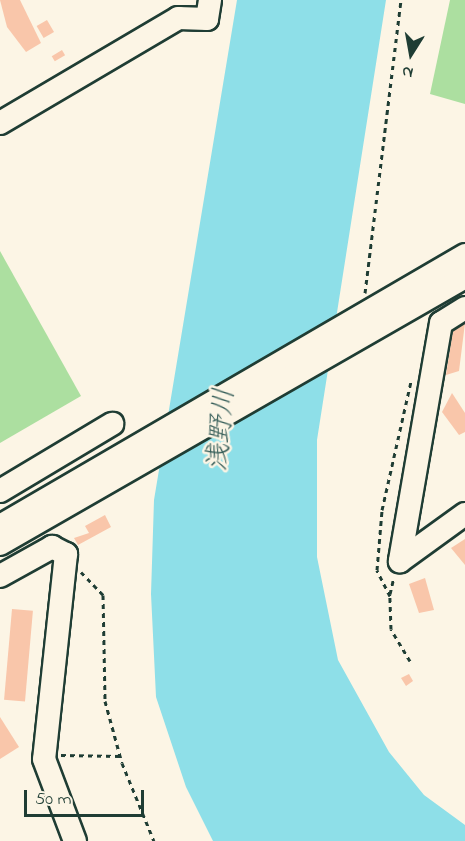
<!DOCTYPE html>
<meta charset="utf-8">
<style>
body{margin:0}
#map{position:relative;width:465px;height:841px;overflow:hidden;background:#fcf5e5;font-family:"Indie Flower","Klee One",sans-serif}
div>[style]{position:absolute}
.green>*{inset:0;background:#acdfa0}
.water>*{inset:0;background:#8edfe8}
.building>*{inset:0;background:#f9c6aa;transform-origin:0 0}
.path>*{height:3px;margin-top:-1.5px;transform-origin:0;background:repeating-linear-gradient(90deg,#1f3d34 0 4.5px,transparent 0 9px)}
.roads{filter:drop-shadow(2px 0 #1f3d34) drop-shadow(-2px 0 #1f3d34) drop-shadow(0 2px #1f3d34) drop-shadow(0 -2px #1f3d34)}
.minor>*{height:22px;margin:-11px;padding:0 11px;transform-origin:11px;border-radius:11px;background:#fcf5e5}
span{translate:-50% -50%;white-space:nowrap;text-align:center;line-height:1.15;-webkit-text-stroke:5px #fcf5e5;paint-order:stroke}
.water-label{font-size:28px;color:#355d58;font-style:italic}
.north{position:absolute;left:381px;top:24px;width:60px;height:60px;-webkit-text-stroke:4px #fcf5e5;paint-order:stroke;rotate:191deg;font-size:16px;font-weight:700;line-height:24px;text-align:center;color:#1f3d34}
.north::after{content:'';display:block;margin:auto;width:21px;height:27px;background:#1f3d34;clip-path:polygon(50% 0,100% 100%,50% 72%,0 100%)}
.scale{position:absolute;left:24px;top:790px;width:120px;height:27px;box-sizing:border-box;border:3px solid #1f3d34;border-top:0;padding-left:8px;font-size:18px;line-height:21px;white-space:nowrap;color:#1f3d34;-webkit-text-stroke:4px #fcf5e5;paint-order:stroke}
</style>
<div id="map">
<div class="green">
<div style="clip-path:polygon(450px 0,465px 0,465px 104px,430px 94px)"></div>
<div style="clip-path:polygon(0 251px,81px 396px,0 443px)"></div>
</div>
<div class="water">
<div style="clip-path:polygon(237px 0,386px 0,317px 440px,317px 557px,338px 660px,389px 752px,424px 795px,465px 825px,465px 841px,213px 841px,186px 787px,156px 697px,151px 594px,154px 500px)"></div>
</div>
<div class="building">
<div style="clip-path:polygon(0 0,20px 0,41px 43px,26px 52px,7px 27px)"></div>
<div style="left:47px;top:20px;width:14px;height:12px;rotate:60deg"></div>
<div style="left:62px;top:50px;width:6px;height:12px;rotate:59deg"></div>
<div style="clip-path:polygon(465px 323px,459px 371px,446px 375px,453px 330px)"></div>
<div style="clip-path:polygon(452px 393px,465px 413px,465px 432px,459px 435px,442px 412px)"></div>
<div style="clip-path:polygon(105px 515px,111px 527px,78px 545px,74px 538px,89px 533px,85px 526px)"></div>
<div style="clip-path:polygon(465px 539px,465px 565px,451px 548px)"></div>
<div style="clip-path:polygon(425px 578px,434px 610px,419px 613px,409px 584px)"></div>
<div style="left:12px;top:609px;width:21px;height:91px;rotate:5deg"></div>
<div style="clip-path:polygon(409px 674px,413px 681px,406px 686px,401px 678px)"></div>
<div style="clip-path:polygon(0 717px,19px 747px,0 759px)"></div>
</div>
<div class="path">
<div style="left:365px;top:293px;width:295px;rotate:-83deg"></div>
<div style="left:81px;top:572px;width:32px;rotate:46deg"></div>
<div style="left:103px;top:595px;width:106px;rotate:88.9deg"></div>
<div style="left:105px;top:701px;width:64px;rotate:74.7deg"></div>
<div style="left:122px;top:763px;width:84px;rotate:67.7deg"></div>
<div style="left:390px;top:594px;width:17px;rotate:-77deg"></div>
<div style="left:410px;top:661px;width:37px;rotate:-121deg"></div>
<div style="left:391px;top:629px;width:33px;rotate:-92deg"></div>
<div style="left:390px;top:596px;width:29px;rotate:-117deg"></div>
<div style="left:377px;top:570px;width:60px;rotate:-85.2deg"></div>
<div style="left:382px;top:510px;width:132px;rotate:-77.3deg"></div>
<div style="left:61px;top:755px;width:59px;rotate:1deg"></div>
</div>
<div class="roads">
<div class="minor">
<div style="left:0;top:123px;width:207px;rotate:-30.5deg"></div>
<div style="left:178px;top:18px;width:29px;rotate:2deg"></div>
<div style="left:207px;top:19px;width:19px;rotate:-81deg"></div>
<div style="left:465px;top:308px;width:28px;rotate:148deg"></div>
<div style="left:441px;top:323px;width:242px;rotate:99.8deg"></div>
<div style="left:400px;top:561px;width:80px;rotate:-35.9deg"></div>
<div style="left:0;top:491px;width:131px;rotate:-30.9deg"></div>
<div style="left:0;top:526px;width:538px;rotate:-30.23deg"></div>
<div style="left:0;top:544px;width:536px;rotate:-29.86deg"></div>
<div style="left:0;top:576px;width:60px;rotate:-29.1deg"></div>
<div style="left:52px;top:547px;width:16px;rotate:27deg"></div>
<div style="left:66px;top:554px;width:206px;rotate:96.1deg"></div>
<div style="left:44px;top:759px;width:88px;rotate:69.3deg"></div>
</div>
</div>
<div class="water-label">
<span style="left:223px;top:430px;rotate:-85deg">浅野川</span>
</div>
<div class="north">N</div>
<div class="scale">50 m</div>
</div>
